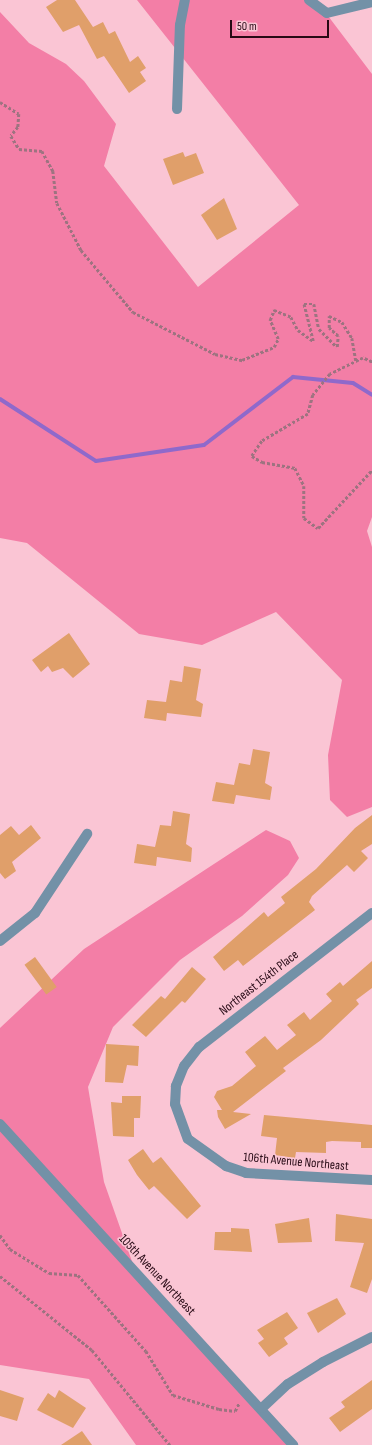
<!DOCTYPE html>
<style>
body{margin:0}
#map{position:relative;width:372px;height:1445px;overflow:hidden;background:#fac5d4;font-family:"Sofia Sans Condensed",sans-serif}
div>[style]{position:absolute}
.forest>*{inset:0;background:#f37ea6}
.stream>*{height:4px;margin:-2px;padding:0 2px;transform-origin:2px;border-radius:2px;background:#8f69cb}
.building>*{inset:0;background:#e09f6a;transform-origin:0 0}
.path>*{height:2.5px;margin-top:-1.25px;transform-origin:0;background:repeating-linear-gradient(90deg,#9d7380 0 3px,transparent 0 5px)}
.minor>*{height:10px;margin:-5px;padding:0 5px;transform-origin:5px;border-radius:5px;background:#7391a7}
span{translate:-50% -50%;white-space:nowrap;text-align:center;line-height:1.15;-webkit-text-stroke:3px #fac5d4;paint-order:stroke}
.street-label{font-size:13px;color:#270a15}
.scale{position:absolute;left:230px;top:20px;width:99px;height:18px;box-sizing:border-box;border:2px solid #270a15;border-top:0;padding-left:5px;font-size:12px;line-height:14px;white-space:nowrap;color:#270a15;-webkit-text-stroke:3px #fac5d4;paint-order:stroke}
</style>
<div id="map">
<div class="forest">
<div style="clip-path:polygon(137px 0,316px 0,372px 74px,372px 517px,367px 531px,372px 547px,372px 807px,347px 817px,330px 800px,328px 755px,342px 680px,276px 612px,202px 645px,139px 634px,27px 543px,0 538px,0 12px,29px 43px,66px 64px,84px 81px,116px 124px,104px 166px,198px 287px,299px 205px)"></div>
<div style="clip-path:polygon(266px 830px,290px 841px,299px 858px,288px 875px,242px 916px,180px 960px,113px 1027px,88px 1087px,104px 1182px,135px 1270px,293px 1445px,136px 1445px,89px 1379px,0 1365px,0 1028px,84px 949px)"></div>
</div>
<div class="stream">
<div style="left:0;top:399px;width:114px;rotate:32.9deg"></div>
<div style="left:96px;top:461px;width:109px;rotate:-8.4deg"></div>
<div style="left:204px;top:445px;width:112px;rotate:-37.4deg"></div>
<div style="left:293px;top:377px;width:60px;rotate:5.7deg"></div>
<div style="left:353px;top:383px;width:22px;rotate:32deg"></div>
</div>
<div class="building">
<div style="clip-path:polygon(57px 0,75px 0,93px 27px,103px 22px,109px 34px,115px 31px,130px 62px,138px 56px,146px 68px,140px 72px,146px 81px,129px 93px,104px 56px,97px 59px,79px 25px,63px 32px,46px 7px)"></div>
<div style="clip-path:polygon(183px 152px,185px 157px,196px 153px,204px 173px,173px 185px,163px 159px)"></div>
<div style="clip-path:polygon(224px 198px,237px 229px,217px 240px,201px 215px)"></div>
<div style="clip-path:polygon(69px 633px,90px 664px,73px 678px,63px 668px,52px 672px,48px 666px,41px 672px,32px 660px)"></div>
<div style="clip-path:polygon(184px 666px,201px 669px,196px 700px,203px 704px,201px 717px,167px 713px,166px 721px,144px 718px,147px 700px,166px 702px,170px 680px,182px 682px)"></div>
<div style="clip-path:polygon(253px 749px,270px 752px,265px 783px,272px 787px,270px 800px,236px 795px,234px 804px,212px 801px,216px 782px,234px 785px,239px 763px,250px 765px)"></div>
<div style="clip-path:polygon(173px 811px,190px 814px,186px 844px,192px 848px,191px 862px,157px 857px,156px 866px,134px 863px,137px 844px,155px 847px,160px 825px,171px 826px)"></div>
<div style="clip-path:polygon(372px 815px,372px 844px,361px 851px,368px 858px,354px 872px,347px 865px,312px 896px,309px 902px,315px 910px,243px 966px,238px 960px,224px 971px,213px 957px,264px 912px,268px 917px,285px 903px,281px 897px,316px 869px,355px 828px)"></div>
<div style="clip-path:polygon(31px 825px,41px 838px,12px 862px,16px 871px,5px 879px,0 873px,0 835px,11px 826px,19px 835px)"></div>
<div style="left:35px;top:957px;width:37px;height:13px;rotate:54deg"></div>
<div style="clip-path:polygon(372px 961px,372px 988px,356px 1000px,359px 1004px,321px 1040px,283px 1068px,286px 1071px,233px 1112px,251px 1114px,225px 1129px,218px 1117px,217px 1110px,222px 1110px,214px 1097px,217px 1091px,232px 1086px,256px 1066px,245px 1052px,265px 1036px,277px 1050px,296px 1035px,287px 1025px,304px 1012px,310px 1020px,332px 1001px,326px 994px,340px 982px,343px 986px)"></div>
<div style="clip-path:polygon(192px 967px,206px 979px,185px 1003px,182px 1001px,146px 1037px,132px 1025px,161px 996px,165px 999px)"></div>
<div style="clip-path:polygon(106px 1044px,139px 1046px,138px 1066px,127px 1065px,123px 1083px,105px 1082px)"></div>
<div style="clip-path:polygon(122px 1096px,141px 1096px,140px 1118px,134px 1118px,134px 1137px,113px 1136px,111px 1102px,122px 1103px)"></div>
<div style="clip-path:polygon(264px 1115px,372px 1125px,372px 1148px,361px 1148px,361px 1142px,332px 1141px,326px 1142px,326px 1153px,296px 1152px,295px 1158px,275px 1155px,277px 1138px,261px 1136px)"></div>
<div style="clip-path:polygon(143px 1149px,153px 1163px,161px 1157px,201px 1206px,187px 1219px,154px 1186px,149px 1190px,137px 1175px,128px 1160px)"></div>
<div style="clip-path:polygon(336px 1214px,372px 1219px,372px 1279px,367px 1293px,350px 1287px,364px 1243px,335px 1241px)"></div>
<div style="clip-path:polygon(309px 1218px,312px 1242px,278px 1243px,275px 1224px)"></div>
<div style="clip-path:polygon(231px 1228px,249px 1229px,252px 1252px,214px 1250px,215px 1232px,231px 1232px)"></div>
<div style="clip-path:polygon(337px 1298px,346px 1314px,318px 1333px,307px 1313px)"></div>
<div style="clip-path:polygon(287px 1312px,298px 1328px,284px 1338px,288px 1344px,269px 1357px,258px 1343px,264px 1339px,257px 1330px)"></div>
<div style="clip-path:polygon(372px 1380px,372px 1409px,340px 1432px,329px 1418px,345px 1407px,341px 1402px)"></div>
<div style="clip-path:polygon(0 1390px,24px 1398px,17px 1421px,0 1416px)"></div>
<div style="clip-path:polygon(59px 1390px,86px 1408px,73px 1428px,37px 1410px,48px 1393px,55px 1398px)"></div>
<div style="clip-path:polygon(82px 1431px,92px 1445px,61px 1445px)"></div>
</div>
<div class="path">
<div style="left:0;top:102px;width:22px;rotate:32deg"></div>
<div style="left:19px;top:114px;width:13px;rotate:94deg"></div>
<div style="left:18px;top:127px;width:11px;rotate:128deg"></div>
<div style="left:11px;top:136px;width:15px;rotate:58deg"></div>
<div style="left:19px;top:149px;width:23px;rotate:5deg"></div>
<div style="left:42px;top:151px;width:23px;rotate:61deg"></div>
<div style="left:53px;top:171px;width:32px;rotate:83deg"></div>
<div style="left:57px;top:203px;width:53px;rotate:62.9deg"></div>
<div style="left:81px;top:250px;width:81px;rotate:50deg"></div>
<div style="left:133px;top:312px;width:92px;rotate:27.1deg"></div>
<div style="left:215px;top:354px;width:28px;rotate:13deg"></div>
<div style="left:242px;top:360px;width:35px;rotate:-22deg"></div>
<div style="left:274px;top:347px;width:9px;rotate:-63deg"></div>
<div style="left:278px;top:339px;width:21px;rotate:-113deg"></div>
<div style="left:270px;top:320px;width:11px;rotate:-68deg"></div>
<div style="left:274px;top:310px;width:18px;rotate:22deg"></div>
<div style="left:291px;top:317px;width:15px;rotate:62deg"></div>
<div style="left:298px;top:330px;width:19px;rotate:36deg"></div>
<div style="left:313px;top:341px;width:38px;rotate:-104deg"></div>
<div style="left:304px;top:304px;width:10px"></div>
<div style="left:314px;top:304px;width:25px;rotate:79deg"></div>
<div style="left:319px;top:329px;width:25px;rotate:45deg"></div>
<div style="left:337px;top:347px;width:11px;rotate:-85deg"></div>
<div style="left:338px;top:336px;width:12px;rotate:-138deg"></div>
<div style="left:329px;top:328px;width:12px;rotate:-90deg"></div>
<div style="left:329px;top:316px;width:14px;rotate:25deg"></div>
<div style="left:342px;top:322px;width:19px;rotate:58deg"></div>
<div style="left:352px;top:338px;width:23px;rotate:80deg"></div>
<div style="left:372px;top:362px;width:10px;rotate:-156deg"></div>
<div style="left:363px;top:358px;width:37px;rotate:154deg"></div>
<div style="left:330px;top:374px;width:27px;rotate:129deg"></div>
<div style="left:313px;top:395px;width:20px;rotate:105deg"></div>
<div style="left:308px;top:414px;width:53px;rotate:149.6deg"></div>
<div style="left:262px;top:441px;width:18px;rotate:124deg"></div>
<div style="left:252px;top:456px;width:12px;rotate:31deg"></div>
<div style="left:262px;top:462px;width:34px;rotate:10deg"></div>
<div style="left:295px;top:468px;width:20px;rotate:63deg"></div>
<div style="left:304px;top:486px;width:32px;rotate:90deg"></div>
<div style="left:304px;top:518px;width:17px;rotate:36deg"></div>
<div style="left:318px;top:528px;width:79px;rotate:-47deg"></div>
<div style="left:0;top:1235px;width:17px;rotate:54deg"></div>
<div style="left:10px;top:1249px;width:46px;rotate:31.6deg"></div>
<div style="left:49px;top:1273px;width:29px;rotate:4deg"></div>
<div style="left:78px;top:1275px;width:102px;rotate:48.2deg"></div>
<div style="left:146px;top:1351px;width:52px;rotate:58.5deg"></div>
<div style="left:173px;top:1395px;width:48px;rotate:16.9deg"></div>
<div style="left:219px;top:1409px;width:16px;rotate:7deg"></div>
<div style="left:235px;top:1411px;width:9px;rotate:-63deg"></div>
<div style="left:0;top:1276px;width:118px;rotate:38.8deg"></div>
<div style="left:92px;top:1350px;width:123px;rotate:50.6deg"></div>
</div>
<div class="minor">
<div style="left:309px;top:0;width:22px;rotate:36deg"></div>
<div style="left:327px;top:13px;width:46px;rotate:-13.7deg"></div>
<div style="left:177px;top:109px;width:84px;rotate:-88deg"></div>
<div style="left:180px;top:25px;width:25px;rotate:-79deg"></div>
<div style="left:372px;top:913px;width:219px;rotate:142.2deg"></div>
<div style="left:199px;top:1047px;width:24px;rotate:128deg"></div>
<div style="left:184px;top:1066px;width:22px;rotate:112deg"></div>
<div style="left:176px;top:1086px;width:18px;rotate:93deg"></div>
<div style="left:175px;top:1104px;width:37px;rotate:70deg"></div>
<div style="left:188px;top:1139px;width:47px;rotate:35.4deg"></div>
<div style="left:226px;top:1166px;width:21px;rotate:19deg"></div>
<div style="left:246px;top:1173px;width:126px;rotate:3.2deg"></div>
<div style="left:0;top:941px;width:45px;rotate:-38.7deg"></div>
<div style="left:35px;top:913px;width:95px;rotate:-56.6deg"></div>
<div style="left:0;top:1124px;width:435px;rotate:47.6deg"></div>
<div style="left:262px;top:1408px;width:35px;rotate:-43deg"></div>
<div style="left:288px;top:1384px;width:41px;rotate:-32.2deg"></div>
<div style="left:323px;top:1362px;width:55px;rotate:-27deg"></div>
</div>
<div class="street-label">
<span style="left:259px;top:983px;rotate:-38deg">Northeast 154th Place</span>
<span style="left:296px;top:1162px;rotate:5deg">106th Avenue Northeast</span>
<span style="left:157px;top:1275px;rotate:47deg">105th Avenue Northeast</span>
</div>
<div class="scale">50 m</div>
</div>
